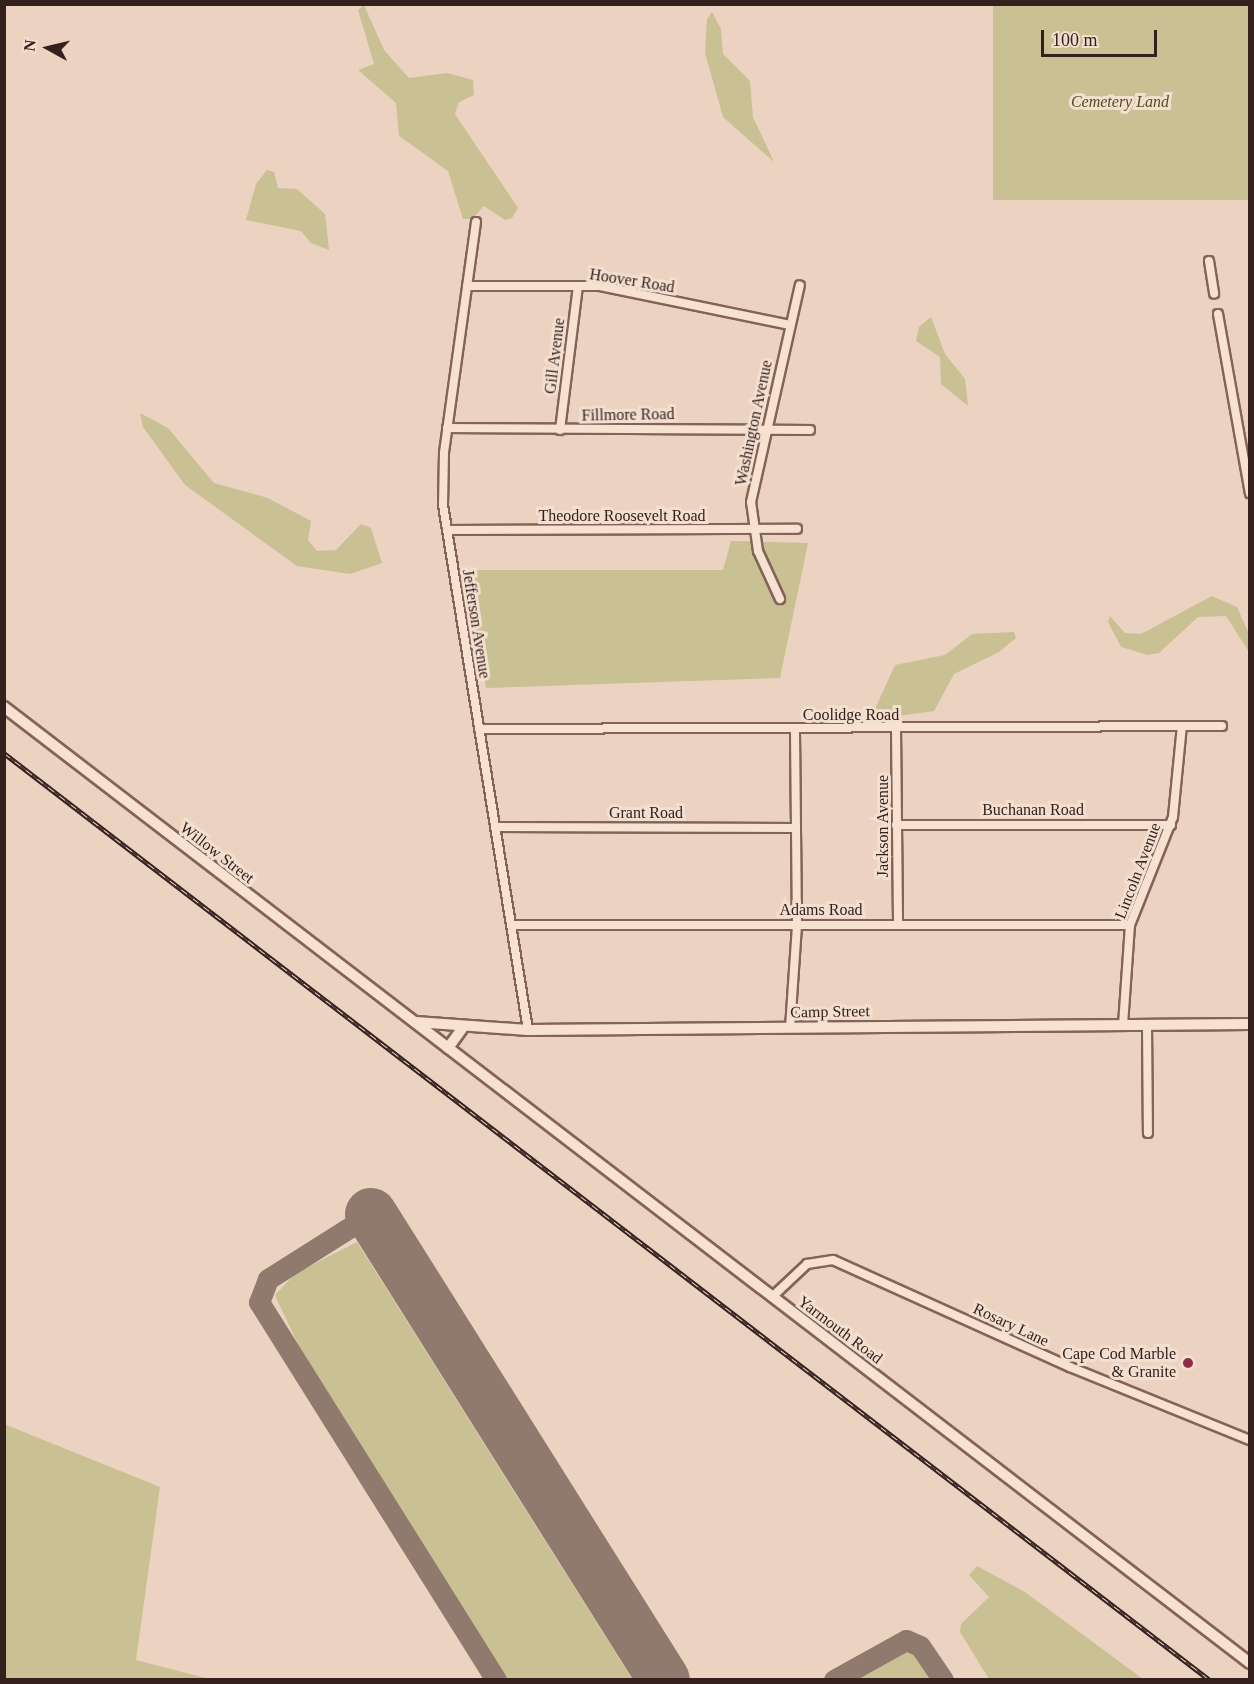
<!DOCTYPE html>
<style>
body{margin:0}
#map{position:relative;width:1254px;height:1684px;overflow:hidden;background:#ecd2c0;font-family:"Times New Roman",serif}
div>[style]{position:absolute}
.green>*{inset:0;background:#c9c094;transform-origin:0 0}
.taxiway>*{height:21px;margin:-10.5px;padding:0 10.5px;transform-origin:10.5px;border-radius:10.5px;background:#907a6e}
.runway>*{height:52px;margin:-26px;padding:0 26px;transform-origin:26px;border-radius:26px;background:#907a6e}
.roads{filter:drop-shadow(2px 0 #846359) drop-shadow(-2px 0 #846359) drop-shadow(0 2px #846359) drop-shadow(0 -2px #846359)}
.minor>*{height:8px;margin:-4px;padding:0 4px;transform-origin:4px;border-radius:4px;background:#f7e2d2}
.secondary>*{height:10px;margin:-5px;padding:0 5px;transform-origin:5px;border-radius:5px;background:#f7e2d2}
.rail>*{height:4.5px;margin-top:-2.25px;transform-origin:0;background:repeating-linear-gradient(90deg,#f3dfcf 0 7px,#34211d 0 14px);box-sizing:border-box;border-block:2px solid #34211d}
.dots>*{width:16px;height:16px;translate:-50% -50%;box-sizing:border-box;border:3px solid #f3dfcf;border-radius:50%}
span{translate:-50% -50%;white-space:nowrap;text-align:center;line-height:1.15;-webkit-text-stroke:6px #f3dfcf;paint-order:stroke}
.park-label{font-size:16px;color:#4f4e24;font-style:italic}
.street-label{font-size:16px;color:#34211d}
.poi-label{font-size:16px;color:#34211d}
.right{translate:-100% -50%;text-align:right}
.frame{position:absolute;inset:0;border:6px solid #34211d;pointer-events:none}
.north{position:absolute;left:18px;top:18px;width:60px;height:60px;-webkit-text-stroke:4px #f3dfcf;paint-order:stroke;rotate:278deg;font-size:16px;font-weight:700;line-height:24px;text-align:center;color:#34211d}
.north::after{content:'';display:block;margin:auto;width:21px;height:27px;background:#34211d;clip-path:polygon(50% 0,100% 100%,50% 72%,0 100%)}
.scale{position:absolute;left:1041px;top:30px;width:116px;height:27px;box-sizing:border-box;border:3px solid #34211d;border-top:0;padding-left:8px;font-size:18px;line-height:21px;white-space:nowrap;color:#34211d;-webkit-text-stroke:4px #f3dfcf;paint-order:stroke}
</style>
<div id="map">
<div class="green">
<div style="clip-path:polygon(364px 5px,384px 50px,409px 78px,447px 73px,473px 80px,474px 95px,459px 102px,455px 114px,518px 208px,512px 218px,505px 220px,484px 206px,472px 219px,463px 219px,448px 171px,399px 136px,396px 103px,358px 70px,374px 64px,358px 10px)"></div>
<div style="left:993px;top:5px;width:256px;height:195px"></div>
<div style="clip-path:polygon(712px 12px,721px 29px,723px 54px,750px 81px,753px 117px,774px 162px,723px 117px,705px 53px,707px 19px)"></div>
<div style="clip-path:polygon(267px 170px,274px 172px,278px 188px,297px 189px,325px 214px,329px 250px,311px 243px,301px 231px,246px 220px,256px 184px)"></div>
<div style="clip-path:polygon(931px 317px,945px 354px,965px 379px,968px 406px,941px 384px,940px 357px,916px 341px,919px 327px)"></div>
<div style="clip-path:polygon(140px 413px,168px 428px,214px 483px,268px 498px,311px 521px,308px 540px,317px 551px,336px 550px,361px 524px,371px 528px,382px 563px,350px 574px,297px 566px,185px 485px,143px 427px)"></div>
<div style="clip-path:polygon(731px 541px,808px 543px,780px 678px,486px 688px,465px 570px,723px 570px)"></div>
<div style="clip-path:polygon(1212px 596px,1237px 607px,1249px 634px,1249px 652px,1226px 616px,1198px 617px,1159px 653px,1148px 655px,1121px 647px,1108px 622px,1110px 616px,1125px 633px,1141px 634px)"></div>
<div style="clip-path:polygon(1014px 632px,1016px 638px,999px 652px,954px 674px,934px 711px,898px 716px,875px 709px,895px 665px,945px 655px,972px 634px)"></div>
<div style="clip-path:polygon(357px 1242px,632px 1679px,507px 1679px,304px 1357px,275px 1295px,296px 1273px)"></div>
<div style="clip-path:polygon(4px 1424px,160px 1487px,136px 1660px,209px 1679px,5px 1679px)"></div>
<div style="clip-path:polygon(977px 1566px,1025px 1592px,1143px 1679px,989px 1679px,960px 1632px,961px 1624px,989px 1597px,969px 1575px)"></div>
<div style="clip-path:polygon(906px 1647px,915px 1651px,935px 1679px,847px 1679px)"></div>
</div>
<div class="taxiway">
<div style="left:371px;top:1214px;width:122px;rotate:147.7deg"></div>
<div style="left:268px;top:1279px;width:25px;rotate:111deg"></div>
<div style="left:259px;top:1302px;width:446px;rotate:57.9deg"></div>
<div style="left:834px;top:1680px;width:82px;rotate:-29.1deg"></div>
<div style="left:906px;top:1640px;width:15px;rotate:23deg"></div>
<div style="left:920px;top:1646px;width:41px;rotate:55.9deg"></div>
</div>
<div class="runway">
<div style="left:371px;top:1214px;width:550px;rotate:57.84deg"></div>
</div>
<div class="roads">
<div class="minor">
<div style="left:476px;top:222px;width:233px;rotate:97.9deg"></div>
<div style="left:444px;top:453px;width:52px;rotate:91.1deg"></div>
<div style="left:443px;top:505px;width:532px;rotate:80.8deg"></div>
<div style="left:1209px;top:261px;width:33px;rotate:81deg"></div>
<div style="left:467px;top:286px;width:133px"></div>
<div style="left:600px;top:286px;width:194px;rotate:11.6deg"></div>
<div style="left:1218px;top:314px;width:182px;rotate:79.9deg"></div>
<div style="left:447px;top:428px;width:363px;rotate:0.3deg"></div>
<div style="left:560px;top:430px;width:145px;rotate:-82.9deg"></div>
<div style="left:447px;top:530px;width:350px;rotate:-0.2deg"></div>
<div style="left:780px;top:599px;width:53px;rotate:-114.6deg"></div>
<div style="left:758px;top:551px;width:49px;rotate:-98.1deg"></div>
<div style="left:751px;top:502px;width:222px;rotate:-77.3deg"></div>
<div style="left:479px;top:729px;width:743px;rotate:-0.23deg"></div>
<div style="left:896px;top:729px;width:194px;rotate:89.4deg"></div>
<div style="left:896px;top:825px;width:275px"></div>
<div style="left:496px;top:827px;width:300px;rotate:0.2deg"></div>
<div style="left:512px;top:925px;width:618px"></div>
<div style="left:1123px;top:1025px;width:100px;rotate:-86deg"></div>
<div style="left:1130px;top:925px;width:116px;rotate:-68.3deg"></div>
<div style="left:1173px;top:817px;width:91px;rotate:-84.4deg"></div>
<div style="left:1147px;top:1025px;width:108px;rotate:89.5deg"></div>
<div style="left:790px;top:1028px;width:104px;rotate:-86.1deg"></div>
<div style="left:797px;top:924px;width:195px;rotate:-90.6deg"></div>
<div style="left:772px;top:1297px;width:48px;rotate:-43.3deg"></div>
<div style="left:807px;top:1264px;width:26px;rotate:-9deg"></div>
<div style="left:833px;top:1260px;width:260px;rotate:24.3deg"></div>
<div style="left:1070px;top:1367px;width:194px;rotate:22.1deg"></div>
</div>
<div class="secondary">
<div style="left:4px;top:707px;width:1570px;rotate:37.5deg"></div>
<div style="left:416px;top:1022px;width:112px;rotate:4.1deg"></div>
<div style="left:528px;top:1030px;width:722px;rotate:-0.48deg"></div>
<div style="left:448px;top:1048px;width:24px;rotate:-54deg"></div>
</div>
</div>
<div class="rail">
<div style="left:4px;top:753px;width:1521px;rotate:37.55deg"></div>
</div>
<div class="dots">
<div style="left:1188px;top:1363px;background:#902b48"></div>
</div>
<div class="park-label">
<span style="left:1120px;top:102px">Cemetery Land</span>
</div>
<div class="street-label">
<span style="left:632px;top:281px;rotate:9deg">Hoover Road</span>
<span style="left:555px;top:356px;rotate:-83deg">Gill Avenue</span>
<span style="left:628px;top:415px;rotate:-1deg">Fillmore Road</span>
<span style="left:754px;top:423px;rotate:-78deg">Washington Avenue</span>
<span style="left:622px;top:516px">Theodore Roosevelt Road</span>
<span style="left:476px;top:624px;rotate:81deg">Jefferson Avenue</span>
<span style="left:851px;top:715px">Coolidge Road</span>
<span style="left:1033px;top:810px">Buchanan Road</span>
<span style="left:646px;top:813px">Grant Road</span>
<span style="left:883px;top:826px;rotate:-90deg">Jackson Avenue</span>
<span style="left:217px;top:853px;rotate:38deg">Willow Street</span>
<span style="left:1138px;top:871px;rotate:-69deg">Lincoln Avenue</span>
<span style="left:821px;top:910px">Adams Road</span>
<span style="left:830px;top:1012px;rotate:-1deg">Camp Street</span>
<span style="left:1011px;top:1325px;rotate:25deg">Rosary Lane</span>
<span style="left:840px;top:1330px;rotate:37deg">Yarmouth Road</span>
</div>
<div class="poi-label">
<span class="right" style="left:1176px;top:1363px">Cape Cod Marble<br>&amp; Granite</span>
</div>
<div class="frame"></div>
<div class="north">N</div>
<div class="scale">100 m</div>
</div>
